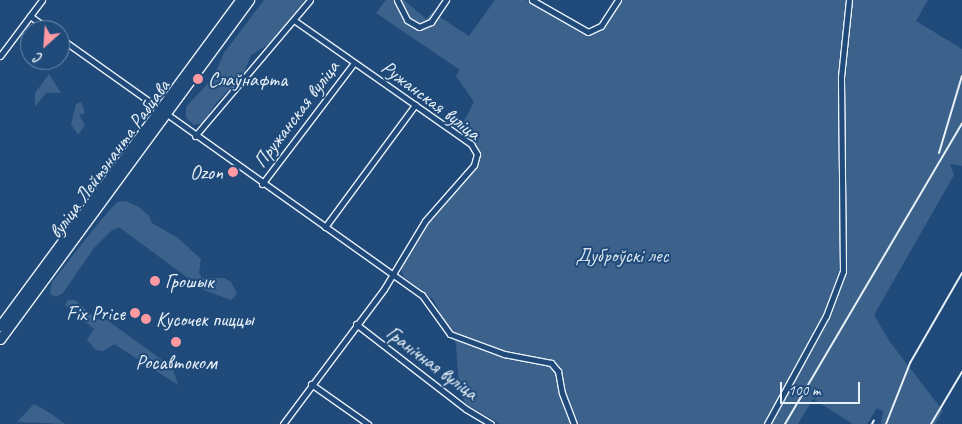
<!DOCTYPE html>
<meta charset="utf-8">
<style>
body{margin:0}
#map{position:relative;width:962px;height:424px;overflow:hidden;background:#1f4a7a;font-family:Caveat,sans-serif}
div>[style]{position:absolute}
.green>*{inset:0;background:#3c628c}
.roads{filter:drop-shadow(1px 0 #e8f1f8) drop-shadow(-1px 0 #e8f1f8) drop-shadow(0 1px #e8f1f8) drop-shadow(0 -1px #e8f1f8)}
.minor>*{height:5px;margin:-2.5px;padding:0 2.5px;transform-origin:2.5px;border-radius:2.5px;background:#1f4a7a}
.trunk>*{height:9px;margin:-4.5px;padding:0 4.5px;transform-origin:4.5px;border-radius:4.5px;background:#1f4a7a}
.rail>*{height:2px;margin:-1px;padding:0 1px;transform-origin:1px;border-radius:1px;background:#e8f1f8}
.dots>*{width:14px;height:14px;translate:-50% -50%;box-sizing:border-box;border:2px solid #1f4a7a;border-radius:50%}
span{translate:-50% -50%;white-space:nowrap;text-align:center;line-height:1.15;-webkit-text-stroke:4px #1f4a7a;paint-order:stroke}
.poi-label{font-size:20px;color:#e8f1f8}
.left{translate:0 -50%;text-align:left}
.right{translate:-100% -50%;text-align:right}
.street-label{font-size:20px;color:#e8f1f8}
.park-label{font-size:20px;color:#d7e3ed}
.north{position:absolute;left:20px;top:20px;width:50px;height:50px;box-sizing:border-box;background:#1f4a7a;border:1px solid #6f8dac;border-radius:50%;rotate:206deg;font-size:14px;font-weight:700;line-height:20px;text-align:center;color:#e8f1f8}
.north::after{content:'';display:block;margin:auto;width:18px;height:22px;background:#ff9aa2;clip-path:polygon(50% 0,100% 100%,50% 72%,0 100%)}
.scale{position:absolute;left:780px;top:382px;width:80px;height:22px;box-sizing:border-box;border:2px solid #e8f1f8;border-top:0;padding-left:6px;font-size:15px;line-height:18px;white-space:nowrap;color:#e8f1f8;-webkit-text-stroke:4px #1f4a7a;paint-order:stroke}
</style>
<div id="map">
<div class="green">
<div style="clip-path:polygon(264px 0,305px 0,272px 42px,251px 55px,243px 75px,216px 103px,203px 123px,194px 125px,186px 118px,186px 107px,213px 78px,224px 53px)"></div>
<div style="clip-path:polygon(386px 0,404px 0,426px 19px,432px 12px,469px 36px,495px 0,526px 0,581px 33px,590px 35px,603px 29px,622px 0,928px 0,916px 21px,962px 49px,962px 166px,950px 164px,954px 175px,874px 315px,890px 342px,943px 411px,935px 424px,881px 424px,883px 411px,877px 408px,867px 424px,853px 424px,813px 399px,798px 424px,501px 424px,466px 404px,459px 391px,456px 344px,433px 299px,404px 277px,401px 269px,424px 226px,479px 165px,478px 149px,461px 127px,474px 102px,456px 76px,460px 70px,376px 13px)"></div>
<div style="clip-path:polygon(49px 74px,61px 93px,46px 93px,35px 107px,35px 93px)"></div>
<div style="clip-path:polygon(81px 102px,85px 113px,79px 115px,85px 125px,78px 135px,71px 124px,76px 104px)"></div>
<div style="clip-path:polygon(126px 201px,139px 207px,149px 216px,152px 223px,178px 238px,201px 259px,199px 273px,202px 278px,224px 278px,231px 282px,237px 294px,231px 300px,204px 290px,119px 227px,111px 231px,94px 248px,63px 293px,56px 297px,50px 294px,52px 282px,96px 226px,117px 202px)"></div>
<div style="clip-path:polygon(68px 300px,75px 300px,96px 319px,107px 320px,162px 360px,173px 369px,178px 385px,114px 344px,103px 351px,96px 350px,87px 340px,94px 329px,65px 305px)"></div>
<div style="clip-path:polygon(34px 404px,50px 413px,65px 424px,17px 422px)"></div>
</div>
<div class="roads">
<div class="minor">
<div style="left:397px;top:0;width:22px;rotate:63deg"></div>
<div style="left:407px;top:20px;width:14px;rotate:30deg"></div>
<div style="left:419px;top:27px;width:13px;rotate:-23deg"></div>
<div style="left:431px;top:22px;width:27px;rotate:-56deg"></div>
<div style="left:532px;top:0;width:64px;rotate:29.7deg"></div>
<div style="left:588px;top:32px;width:14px;rotate:-25deg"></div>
<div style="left:601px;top:26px;width:31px;rotate:-57deg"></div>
<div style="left:30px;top:16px;width:24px;rotate:36deg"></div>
<div style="left:60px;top:38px;width:444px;rotate:35.4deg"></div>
<div style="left:422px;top:295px;width:48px;rotate:54.3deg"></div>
<div style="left:450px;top:334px;width:58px;rotate:20.3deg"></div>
<div style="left:504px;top:354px;width:48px;rotate:10.8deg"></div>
<div style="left:551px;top:363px;width:11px;rotate:49deg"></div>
<div style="left:558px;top:371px;width:22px;rotate:80deg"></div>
<div style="left:562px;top:393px;width:33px;rotate:69deg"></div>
<div style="left:0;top:56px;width:70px;rotate:-53.1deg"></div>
<div style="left:195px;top:136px;width:178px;rotate:-49.8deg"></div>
<div style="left:262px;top:184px;width:152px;rotate:-52.8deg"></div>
<div style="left:325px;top:227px;width:152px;rotate:-53.6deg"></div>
<div style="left:356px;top:324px;width:139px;rotate:37.7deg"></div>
<div style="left:466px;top:409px;width:29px;rotate:31deg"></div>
<div style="left:311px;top:384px;width:70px;rotate:35.1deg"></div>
<div style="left:283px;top:424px;width:169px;rotate:-53.2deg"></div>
<div style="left:384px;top:289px;width:79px;rotate:-58.9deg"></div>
<div style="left:425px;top:221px;width:74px;rotate:-48.8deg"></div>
<div style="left:474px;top:165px;width:11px;rotate:-75deg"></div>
<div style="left:477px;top:154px;width:12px;rotate:-121deg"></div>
<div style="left:471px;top:144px;width:216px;rotate:-145deg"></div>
<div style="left:767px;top:424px;width:123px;rotate:-61.4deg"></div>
<div style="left:826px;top:316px;width:48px;rotate:-69.3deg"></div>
<div style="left:843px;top:271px;width:194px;rotate:-90.6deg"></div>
<div style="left:841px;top:77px;width:77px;rotate:-84.1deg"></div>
</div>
<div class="trunk">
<div style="left:0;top:326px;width:405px;rotate:-53.6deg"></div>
<div style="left:0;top:339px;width:421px;rotate:-53.7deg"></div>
</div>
</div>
<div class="rail">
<div style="left:939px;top:153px;width:80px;rotate:-73.4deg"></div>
<div style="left:785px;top:424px;width:349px;rotate:-59.5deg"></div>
<div style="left:872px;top:424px;width:4px;rotate:-63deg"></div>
<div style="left:886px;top:424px;width:66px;rotate:-68.5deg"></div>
<div style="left:910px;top:363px;width:104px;rotate:-60deg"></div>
<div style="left:931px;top:424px;width:61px;rotate:-59.2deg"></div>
</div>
<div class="dots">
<div style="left:198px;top:79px;background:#ff9aa2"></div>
<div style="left:233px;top:172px;background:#ff9aa2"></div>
<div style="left:155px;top:281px;background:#ff9aa2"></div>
<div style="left:135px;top:313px;background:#ff9aa2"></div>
<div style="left:146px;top:319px;background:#ff9aa2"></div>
<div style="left:176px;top:342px;background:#ff9aa2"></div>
</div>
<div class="poi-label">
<span class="left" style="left:208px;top:79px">Слаўнафта</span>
<span class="right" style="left:223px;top:172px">Ozon</span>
<span class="left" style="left:165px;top:281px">Грошык</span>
<span class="right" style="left:125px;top:313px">Fix Price</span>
<span class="left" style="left:156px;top:319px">Кусочек пиццы</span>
<span style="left:176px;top:362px">Росавтоком</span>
</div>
<div class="street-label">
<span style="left:431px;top:100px;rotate:37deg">Ружанская вуліца</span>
<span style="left:296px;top:114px;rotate:-53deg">Пружанская вуліца</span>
<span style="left:109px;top:159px;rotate:-54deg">вуліца Лейтэнанта Рабцава</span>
<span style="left:432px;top:363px;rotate:37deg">Гранічная вуліца</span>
</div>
<div class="park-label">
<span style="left:622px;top:255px">Дуброўскі лес</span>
</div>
<div class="north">С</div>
<div class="scale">100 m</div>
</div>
